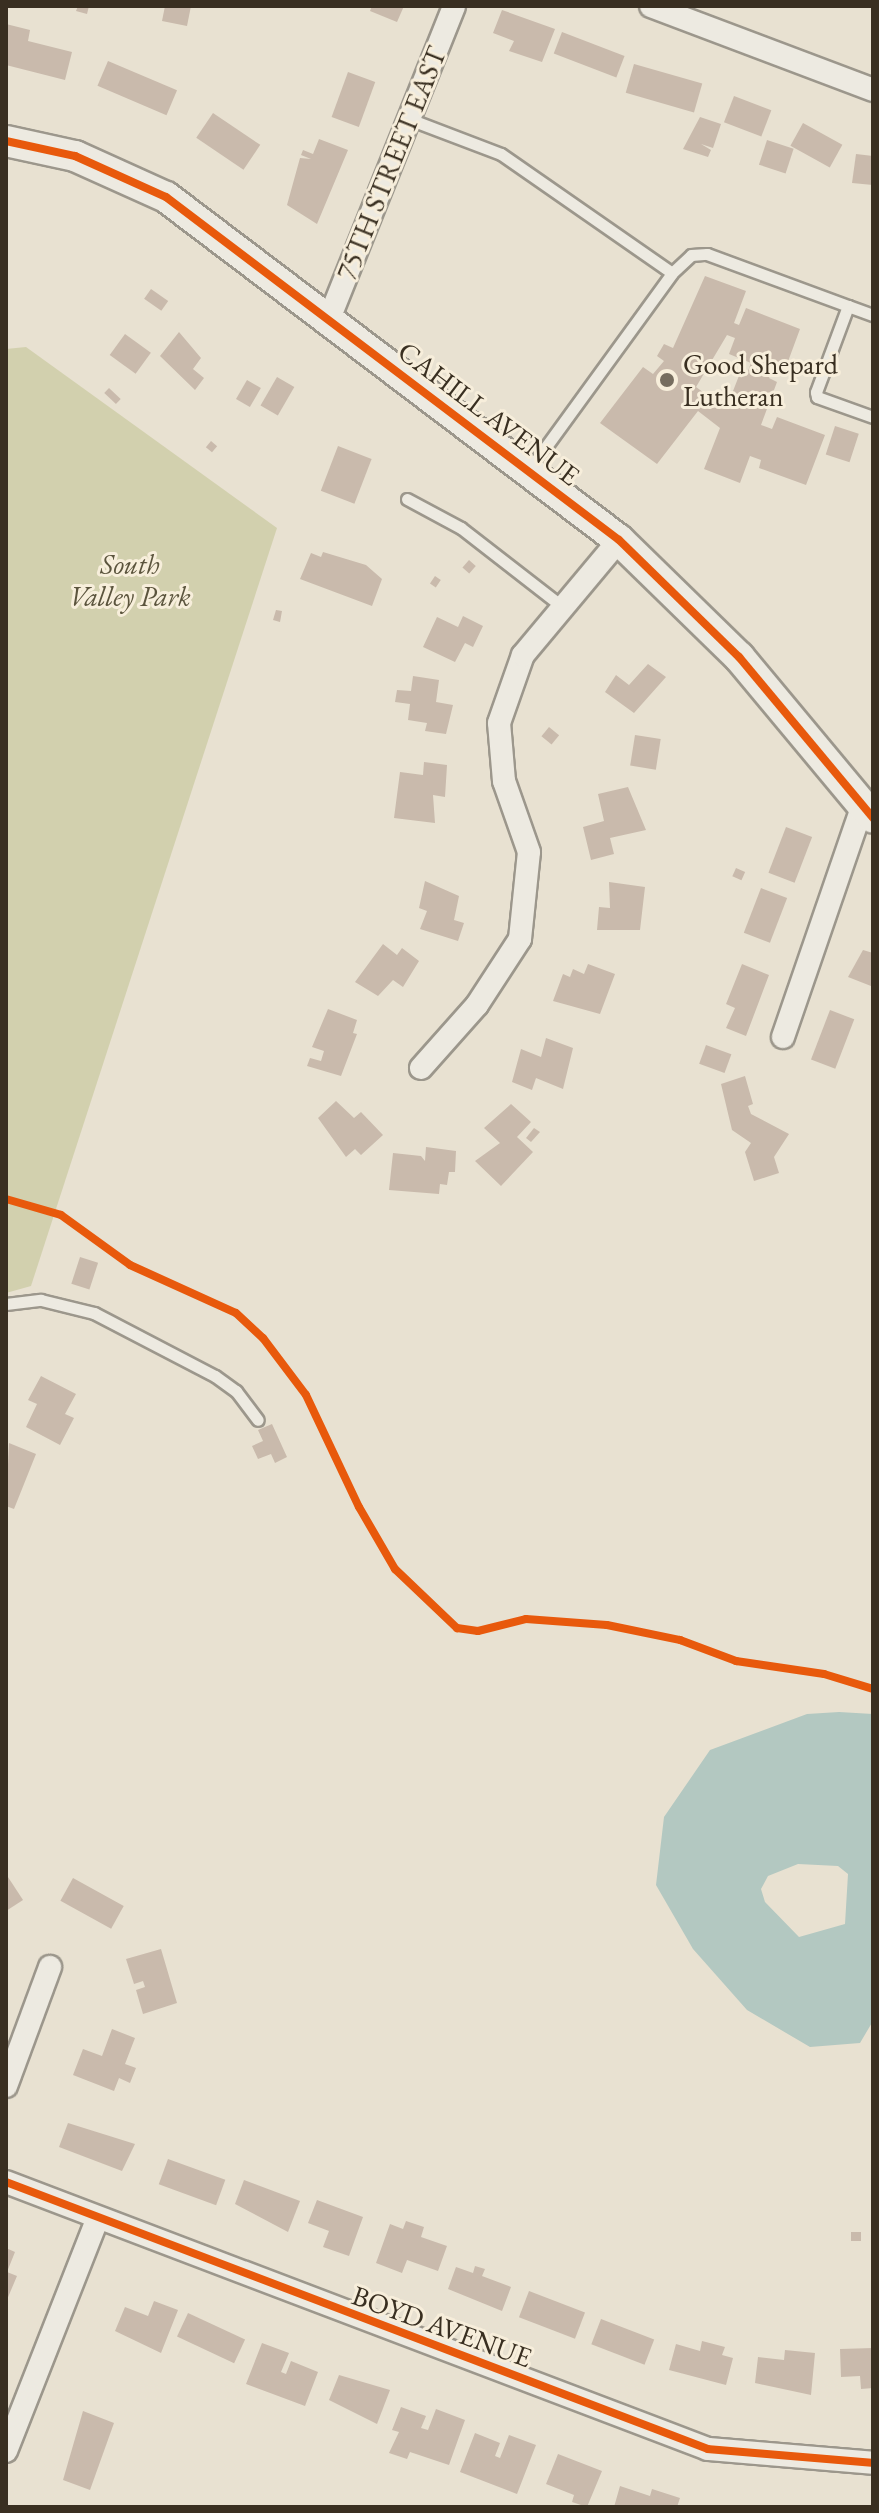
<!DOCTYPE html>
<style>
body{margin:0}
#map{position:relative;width:879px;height:2513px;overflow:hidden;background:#e8e1d1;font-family:"EB Garamond",serif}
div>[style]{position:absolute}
.green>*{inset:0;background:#d2d0ae}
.water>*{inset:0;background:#b3c8c1}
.building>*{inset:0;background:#c9baac;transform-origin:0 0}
.roads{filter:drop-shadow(2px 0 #9c978c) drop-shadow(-2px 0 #9c978c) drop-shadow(0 2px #9c978c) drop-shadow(0 -2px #9c978c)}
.lane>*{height:11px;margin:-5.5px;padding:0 5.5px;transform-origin:5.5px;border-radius:5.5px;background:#edeae1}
.street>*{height:22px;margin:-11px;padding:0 11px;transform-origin:11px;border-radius:11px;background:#edeae1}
.secondary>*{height:30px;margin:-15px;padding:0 15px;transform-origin:15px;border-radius:15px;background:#edeae1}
.cycleway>*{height:8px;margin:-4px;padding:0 4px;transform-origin:4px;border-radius:4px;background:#e8590c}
.dots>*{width:22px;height:22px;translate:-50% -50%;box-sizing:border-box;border:4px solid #f7eedb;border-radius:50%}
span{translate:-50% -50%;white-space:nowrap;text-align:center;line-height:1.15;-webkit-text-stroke:6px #f7eedb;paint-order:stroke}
.street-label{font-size:28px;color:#392f21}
.poi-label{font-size:28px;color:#392f21}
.left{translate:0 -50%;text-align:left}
.park-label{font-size:28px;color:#5b543d;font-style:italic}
.frame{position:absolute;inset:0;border:8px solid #392f21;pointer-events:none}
</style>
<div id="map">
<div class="green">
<div style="clip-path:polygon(26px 347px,277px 528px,31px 1286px,6px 1293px,6px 349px)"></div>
</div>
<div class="water">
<div style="clip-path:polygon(evenodd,839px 1712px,873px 1714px,873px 2021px,860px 2043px,810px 2047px,747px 2010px,693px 1949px,656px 1885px,664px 1817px,710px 1750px,807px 1714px,839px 1712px,798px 1864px,838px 1866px,848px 1874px,845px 1924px,799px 1937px,765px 1902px,761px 1889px,768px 1876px,798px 1864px)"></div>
</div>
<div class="building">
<div style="clip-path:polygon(78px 6px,89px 6px,87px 14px,76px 11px)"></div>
<div style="clip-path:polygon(165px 6px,191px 6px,187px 26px,162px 21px)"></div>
<div style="clip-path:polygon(372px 6px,404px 6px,397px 22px,370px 11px)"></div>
<div style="clip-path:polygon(502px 10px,555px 29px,542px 62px,509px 51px,514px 41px,493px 33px)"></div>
<div style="clip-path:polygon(6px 24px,30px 30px,28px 41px,72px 52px,65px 80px,6px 65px)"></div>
<div style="left:562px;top:32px;width:67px;height:23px;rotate:21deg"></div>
<div style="left:108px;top:61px;width:75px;height:27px;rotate:23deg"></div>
<div style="left:634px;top:64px;width:71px;height:30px;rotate:16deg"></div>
<div style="left:348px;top:72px;width:29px;height:48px;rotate:20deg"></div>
<div style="left:734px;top:96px;width:40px;height:28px;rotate:21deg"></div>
<div style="left:213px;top:113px;width:57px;height:30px;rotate:34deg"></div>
<div style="clip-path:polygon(700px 117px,721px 124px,713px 148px,701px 144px,711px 150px,708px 157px,683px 149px)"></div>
<div style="left:803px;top:123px;width:45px;height:26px;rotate:29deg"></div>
<div style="clip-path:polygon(319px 139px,348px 150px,317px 224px,287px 205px,300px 158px,311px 159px,301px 155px,303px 150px,313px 154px)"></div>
<div style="left:767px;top:140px;width:28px;height:26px;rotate:18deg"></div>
<div style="clip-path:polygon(856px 154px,873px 156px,873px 185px,852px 183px)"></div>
<div style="clip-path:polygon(evenodd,705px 276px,746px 291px,734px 323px,739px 325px,746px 308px,800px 329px,783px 375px,772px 371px,769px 378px,777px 382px,761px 425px,772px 429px,777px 417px,825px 435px,806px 485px,759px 468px,761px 460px,750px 456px,740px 483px,704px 469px,720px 428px,698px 411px,657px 464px,600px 423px,643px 367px,653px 374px,664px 361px,657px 356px,664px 344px,673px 348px,705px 276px,727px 335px,735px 338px,729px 354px,751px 363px,748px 371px,742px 368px,726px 409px,696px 387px,727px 335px)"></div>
<div style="left:151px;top:289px;width:21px;height:12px;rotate:35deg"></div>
<div style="clip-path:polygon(179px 332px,201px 358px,193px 369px,204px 378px,195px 390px,160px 356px)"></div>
<div style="left:125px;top:334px;width:32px;height:26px;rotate:36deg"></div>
<div style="left:277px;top:377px;width:20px;height:33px;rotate:30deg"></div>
<div style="left:247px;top:380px;width:16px;height:22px;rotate:30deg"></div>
<div style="left:109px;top:388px;width:16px;height:7px;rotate:43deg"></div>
<div style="left:835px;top:426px;width:25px;height:30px;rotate:18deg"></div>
<div style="left:211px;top:441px;width:8px;height:8px;rotate:40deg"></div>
<div style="left:338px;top:446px;width:36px;height:48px;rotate:21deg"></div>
<div style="clip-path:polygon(323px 552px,366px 565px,382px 579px,372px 606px,300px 579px,311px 553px,321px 557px)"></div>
<div style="left:469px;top:560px;width:9px;height:10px;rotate:41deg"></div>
<div style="left:435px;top:576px;width:7px;height:9px;rotate:34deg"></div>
<div style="clip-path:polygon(276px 610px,282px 611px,280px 622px,273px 620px)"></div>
<div style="clip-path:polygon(463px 616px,483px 626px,473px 647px,465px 643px,455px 662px,423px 647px,437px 617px,458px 627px)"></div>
<div style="clip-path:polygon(648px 664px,666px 677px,634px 713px,605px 692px,616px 675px,629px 685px)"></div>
<div style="clip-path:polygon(413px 676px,439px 680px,436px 702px,453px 705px,446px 734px,425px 731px,427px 723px,408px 720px,410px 704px,395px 702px,397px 690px,411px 691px)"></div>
<div style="left:549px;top:727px;width:13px;height:12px;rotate:39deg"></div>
<div style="left:635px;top:735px;width:26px;height:31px;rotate:9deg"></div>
<div style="clip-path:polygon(424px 762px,447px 765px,445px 797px,433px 795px,435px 823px,394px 818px,400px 772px,423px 775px)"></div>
<div style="clip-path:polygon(628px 787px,646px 830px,610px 838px,614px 854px,591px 860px,583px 827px,604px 821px,598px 794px)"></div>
<div style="left:786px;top:827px;width:28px;height:49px;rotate:21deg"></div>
<div style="left:736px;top:868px;width:10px;height:9px;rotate:24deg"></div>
<div style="clip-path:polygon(425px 881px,459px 896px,454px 920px,464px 923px,458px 941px,420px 929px,427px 911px,419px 908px)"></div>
<div style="clip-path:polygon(609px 882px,645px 887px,640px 930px,597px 930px,599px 907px,610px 908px)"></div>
<div style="left:761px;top:888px;width:28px;height:48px;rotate:21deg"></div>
<div style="clip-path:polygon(383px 944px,397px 955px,402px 948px,419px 961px,403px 987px,393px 980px,378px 996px,355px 982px)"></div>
<div style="clip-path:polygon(863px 950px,873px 953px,871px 986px,848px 977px)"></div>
<div style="clip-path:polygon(588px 964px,615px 974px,600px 1014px,553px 1001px,563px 974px,570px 977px,573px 969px,584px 974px)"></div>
<div style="clip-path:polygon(742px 964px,769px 975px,746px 1036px,726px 1028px,735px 1008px,726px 1004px)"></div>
<div style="clip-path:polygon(328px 1009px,357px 1020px,353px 1033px,357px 1034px,341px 1076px,307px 1066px,310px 1058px,321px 1061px,324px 1051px,312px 1047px)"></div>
<div style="left:830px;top:1010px;width:26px;height:53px;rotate:21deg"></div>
<div style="clip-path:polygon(546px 1038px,573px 1048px,563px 1089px,536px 1078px,532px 1090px,512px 1082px,521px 1049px,541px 1057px)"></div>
<div style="left:706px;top:1045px;width:27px;height:20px;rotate:20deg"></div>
<div style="clip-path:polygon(745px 1076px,753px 1104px,748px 1106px,751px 1114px,789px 1134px,774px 1157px,779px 1173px,754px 1181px,745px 1152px,751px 1143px,732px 1130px,721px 1084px)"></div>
<div style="clip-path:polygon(336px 1101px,354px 1118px,361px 1112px,383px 1135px,361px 1155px,355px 1149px,346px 1157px,318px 1118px)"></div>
<div style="clip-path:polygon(511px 1104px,531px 1122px,517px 1137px,533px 1152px,501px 1186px,475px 1161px,500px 1143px,484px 1128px)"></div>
<div style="clip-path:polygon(534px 1128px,540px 1132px,531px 1142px,526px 1138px)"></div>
<div style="clip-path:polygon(426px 1147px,456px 1151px,455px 1172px,449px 1172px,447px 1185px,440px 1184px,439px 1194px,389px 1190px,393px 1153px,421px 1156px,425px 1161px)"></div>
<div style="left:80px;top:1257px;width:19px;height:28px;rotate:18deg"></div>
<div style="clip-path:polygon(41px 1376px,76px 1394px,65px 1414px,74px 1418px,60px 1445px,26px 1427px,37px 1404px,28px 1400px)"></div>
<div style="clip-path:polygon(272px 1424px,287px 1457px,275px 1463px,271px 1454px,258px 1459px,252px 1446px,263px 1441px,258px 1430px)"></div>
<div style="clip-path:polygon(9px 1443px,36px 1454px,14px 1509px,6px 1506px)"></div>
<div style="clip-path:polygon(6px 1874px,23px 1900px,6px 1911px)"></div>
<div style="left:73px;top:1878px;width:58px;height:26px;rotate:29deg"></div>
<div style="clip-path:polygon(161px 1949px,177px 2003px,143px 2014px,136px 1990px,145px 1987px,143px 1981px,134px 1984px,126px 1959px)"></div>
<div style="clip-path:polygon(112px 2029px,135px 2038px,125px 2064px,136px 2068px,130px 2083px,119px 2078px,114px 2091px,73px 2075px,83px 2049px,102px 2056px)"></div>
<div style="clip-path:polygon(68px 2123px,135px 2144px,122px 2171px,59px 2147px)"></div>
<div style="left:168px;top:2159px;width:61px;height:27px;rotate:20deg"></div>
<div style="clip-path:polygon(244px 2180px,300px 2201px,288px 2232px,235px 2204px)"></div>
<div style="clip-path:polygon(317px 2200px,363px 2217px,349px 2256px,323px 2247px,329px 2231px,308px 2223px)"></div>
<div style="clip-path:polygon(406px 2221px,424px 2227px,421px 2237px,447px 2246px,438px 2271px,407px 2260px,402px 2273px,376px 2263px,390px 2224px,403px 2229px)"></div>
<div style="left:851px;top:2232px;width:10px;height:9px"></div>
<div style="clip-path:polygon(6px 2248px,15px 2252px,7px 2272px,17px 2276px,6px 2302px)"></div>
<div style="clip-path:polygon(475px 2266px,485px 2269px,482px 2276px,511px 2287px,502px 2311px,448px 2289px,456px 2267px,473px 2273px)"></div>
<div style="left:529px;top:2291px;width:60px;height:28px;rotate:21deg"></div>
<div style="clip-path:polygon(154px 2301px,178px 2310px,161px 2353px,115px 2331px,125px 2307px,148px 2316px)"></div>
<div style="left:188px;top:2313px;width:63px;height:26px;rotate:25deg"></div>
<div style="left:601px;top:2319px;width:57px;height:27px;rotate:21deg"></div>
<div style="clip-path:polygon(702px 2341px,725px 2347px,722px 2355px,733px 2358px,726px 2385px,669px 2370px,676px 2344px,700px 2351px)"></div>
<div style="clip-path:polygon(262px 2343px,289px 2353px,281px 2372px,286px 2374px,291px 2361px,318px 2372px,305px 2406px,246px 2384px)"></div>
<div style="clip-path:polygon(873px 2348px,873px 2388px,861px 2389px,860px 2376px,841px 2377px,840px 2349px)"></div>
<div style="clip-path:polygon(785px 2350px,815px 2353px,811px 2395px,755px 2383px,758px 2357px,784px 2360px)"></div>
<div style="clip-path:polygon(339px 2375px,390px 2390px,377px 2424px,329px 2400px)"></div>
<div style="clip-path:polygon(401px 2407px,426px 2416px,421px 2428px,428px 2430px,436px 2409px,465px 2420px,449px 2465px,410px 2452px,407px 2459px,389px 2453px,399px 2432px,392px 2430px)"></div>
<div style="clip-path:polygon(83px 2411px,114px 2423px,90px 2490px,63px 2480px)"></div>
<div style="clip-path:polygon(475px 2433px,500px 2443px,495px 2456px,500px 2458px,509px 2435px,536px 2445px,517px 2494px,460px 2472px)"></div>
<div style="clip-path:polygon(558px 2454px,602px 2471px,587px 2507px,572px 2502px,574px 2495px,546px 2484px)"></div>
<div style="clip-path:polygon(620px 2486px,650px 2496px,652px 2489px,680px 2498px,677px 2507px,614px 2507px)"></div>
</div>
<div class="roads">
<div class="lane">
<div style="left:409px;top:119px;width:98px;rotate:20.8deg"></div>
<div style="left:501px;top:154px;width:208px;rotate:34.8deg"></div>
<div style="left:672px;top:273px;width:26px;rotate:-43deg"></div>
<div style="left:691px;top:255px;width:16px;rotate:-4deg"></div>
<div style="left:707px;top:254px;width:150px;rotate:20.2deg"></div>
<div style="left:848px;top:306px;width:92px;rotate:110.4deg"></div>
<div style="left:816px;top:392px;width:5px;rotate:79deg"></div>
<div style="left:817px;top:397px;width:59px;rotate:19.7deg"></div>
<div style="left:848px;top:306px;width:27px;rotate:20deg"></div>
<div style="left:529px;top:470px;width:243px;rotate:-54deg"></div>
<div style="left:407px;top:499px;width:61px;rotate:28.2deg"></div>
<div style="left:461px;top:528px;width:129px;rotate:37.8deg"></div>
<div style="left:6px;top:1304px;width:35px;rotate:-7deg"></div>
<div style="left:41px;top:1300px;width:55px;rotate:13.8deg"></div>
<div style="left:94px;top:1313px;width:136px;rotate:27.5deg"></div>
<div style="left:215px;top:1376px;width:26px;rotate:36deg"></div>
<div style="left:236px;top:1391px;width:36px;rotate:53deg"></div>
</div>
<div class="street">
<div style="left:651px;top:6px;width:237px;rotate:20.7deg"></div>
<div style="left:329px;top:319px;width:337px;rotate:-68.2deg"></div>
<div style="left:783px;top:1037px;width:242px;rotate:-71deg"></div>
<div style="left:421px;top:1068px;width:84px;rotate:-48.4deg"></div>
<div style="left:477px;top:1005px;width:79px;rotate:-56.9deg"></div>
<div style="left:520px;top:939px;width:87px;rotate:-84.1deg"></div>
<div style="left:529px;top:852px;width:75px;rotate:-109.4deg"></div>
<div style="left:504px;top:781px;width:58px;rotate:-94.9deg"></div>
<div style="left:499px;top:723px;width:72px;rotate:-70.6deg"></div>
<div style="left:523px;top:655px;width:150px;rotate:-50.1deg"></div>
<div style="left:6px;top:2086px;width:127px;rotate:-69.7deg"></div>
<div style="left:6px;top:2182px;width:751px;rotate:20.82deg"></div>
<div style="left:708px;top:2449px;width:166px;rotate:4.8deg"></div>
<div style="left:6px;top:2451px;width:248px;rotate:-68.5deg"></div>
</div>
<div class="secondary">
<div style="left:6px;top:141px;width:71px;rotate:12.3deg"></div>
<div style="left:75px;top:156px;width:100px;rotate:24.3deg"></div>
<div style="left:166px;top:197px;width:568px;rotate:37.13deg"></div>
<div style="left:619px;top:540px;width:168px;rotate:44.3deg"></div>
<div style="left:739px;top:657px;width:209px;rotate:50.2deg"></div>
</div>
</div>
<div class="cycleway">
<div style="left:6px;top:141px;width:71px;rotate:12.3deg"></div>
<div style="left:75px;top:156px;width:100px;rotate:24.3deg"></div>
<div style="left:166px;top:197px;width:568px;rotate:37.13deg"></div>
<div style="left:619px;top:540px;width:168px;rotate:44.3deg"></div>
<div style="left:739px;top:657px;width:209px;rotate:50.2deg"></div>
<div style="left:6px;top:1199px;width:57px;rotate:16.2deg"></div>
<div style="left:61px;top:1215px;width:85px;rotate:35.9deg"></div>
<div style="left:130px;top:1265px;width:116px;rotate:24.4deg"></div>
<div style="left:236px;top:1313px;width:37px;rotate:43deg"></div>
<div style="left:263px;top:1338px;width:71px;rotate:53deg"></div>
<div style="left:306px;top:1395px;width:124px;rotate:64.7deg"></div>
<div style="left:359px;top:1507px;width:72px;rotate:59.9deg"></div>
<div style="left:395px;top:1569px;width:86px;rotate:43.6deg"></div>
<div style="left:457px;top:1628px;width:21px;rotate:8deg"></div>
<div style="left:478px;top:1631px;width:49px;rotate:-14deg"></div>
<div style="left:526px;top:1619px;width:81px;rotate:4.2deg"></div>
<div style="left:607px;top:1625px;width:75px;rotate:11.6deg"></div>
<div style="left:680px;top:1640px;width:60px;rotate:20.6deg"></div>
<div style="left:736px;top:1661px;width:89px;rotate:8.4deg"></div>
<div style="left:824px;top:1674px;width:51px;rotate:17deg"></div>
<div style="left:6px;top:2182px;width:751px;rotate:20.82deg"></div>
<div style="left:708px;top:2449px;width:166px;rotate:4.8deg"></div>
</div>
<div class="dots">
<div style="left:667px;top:380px;background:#766d5f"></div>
</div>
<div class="street-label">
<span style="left:391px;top:163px;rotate:-68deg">75TH STREET EAST</span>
<span style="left:489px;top:413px;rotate:37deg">CAHILL AVENUE</span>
<span style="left:442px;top:2326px;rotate:20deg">BOYD AVENUE</span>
</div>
<div class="poi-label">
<span class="left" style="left:683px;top:380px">Good Shepard<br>Lutheran</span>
</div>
<div class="park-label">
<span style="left:130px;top:580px">South<br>Valley Park</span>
</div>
<div class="frame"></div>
</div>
